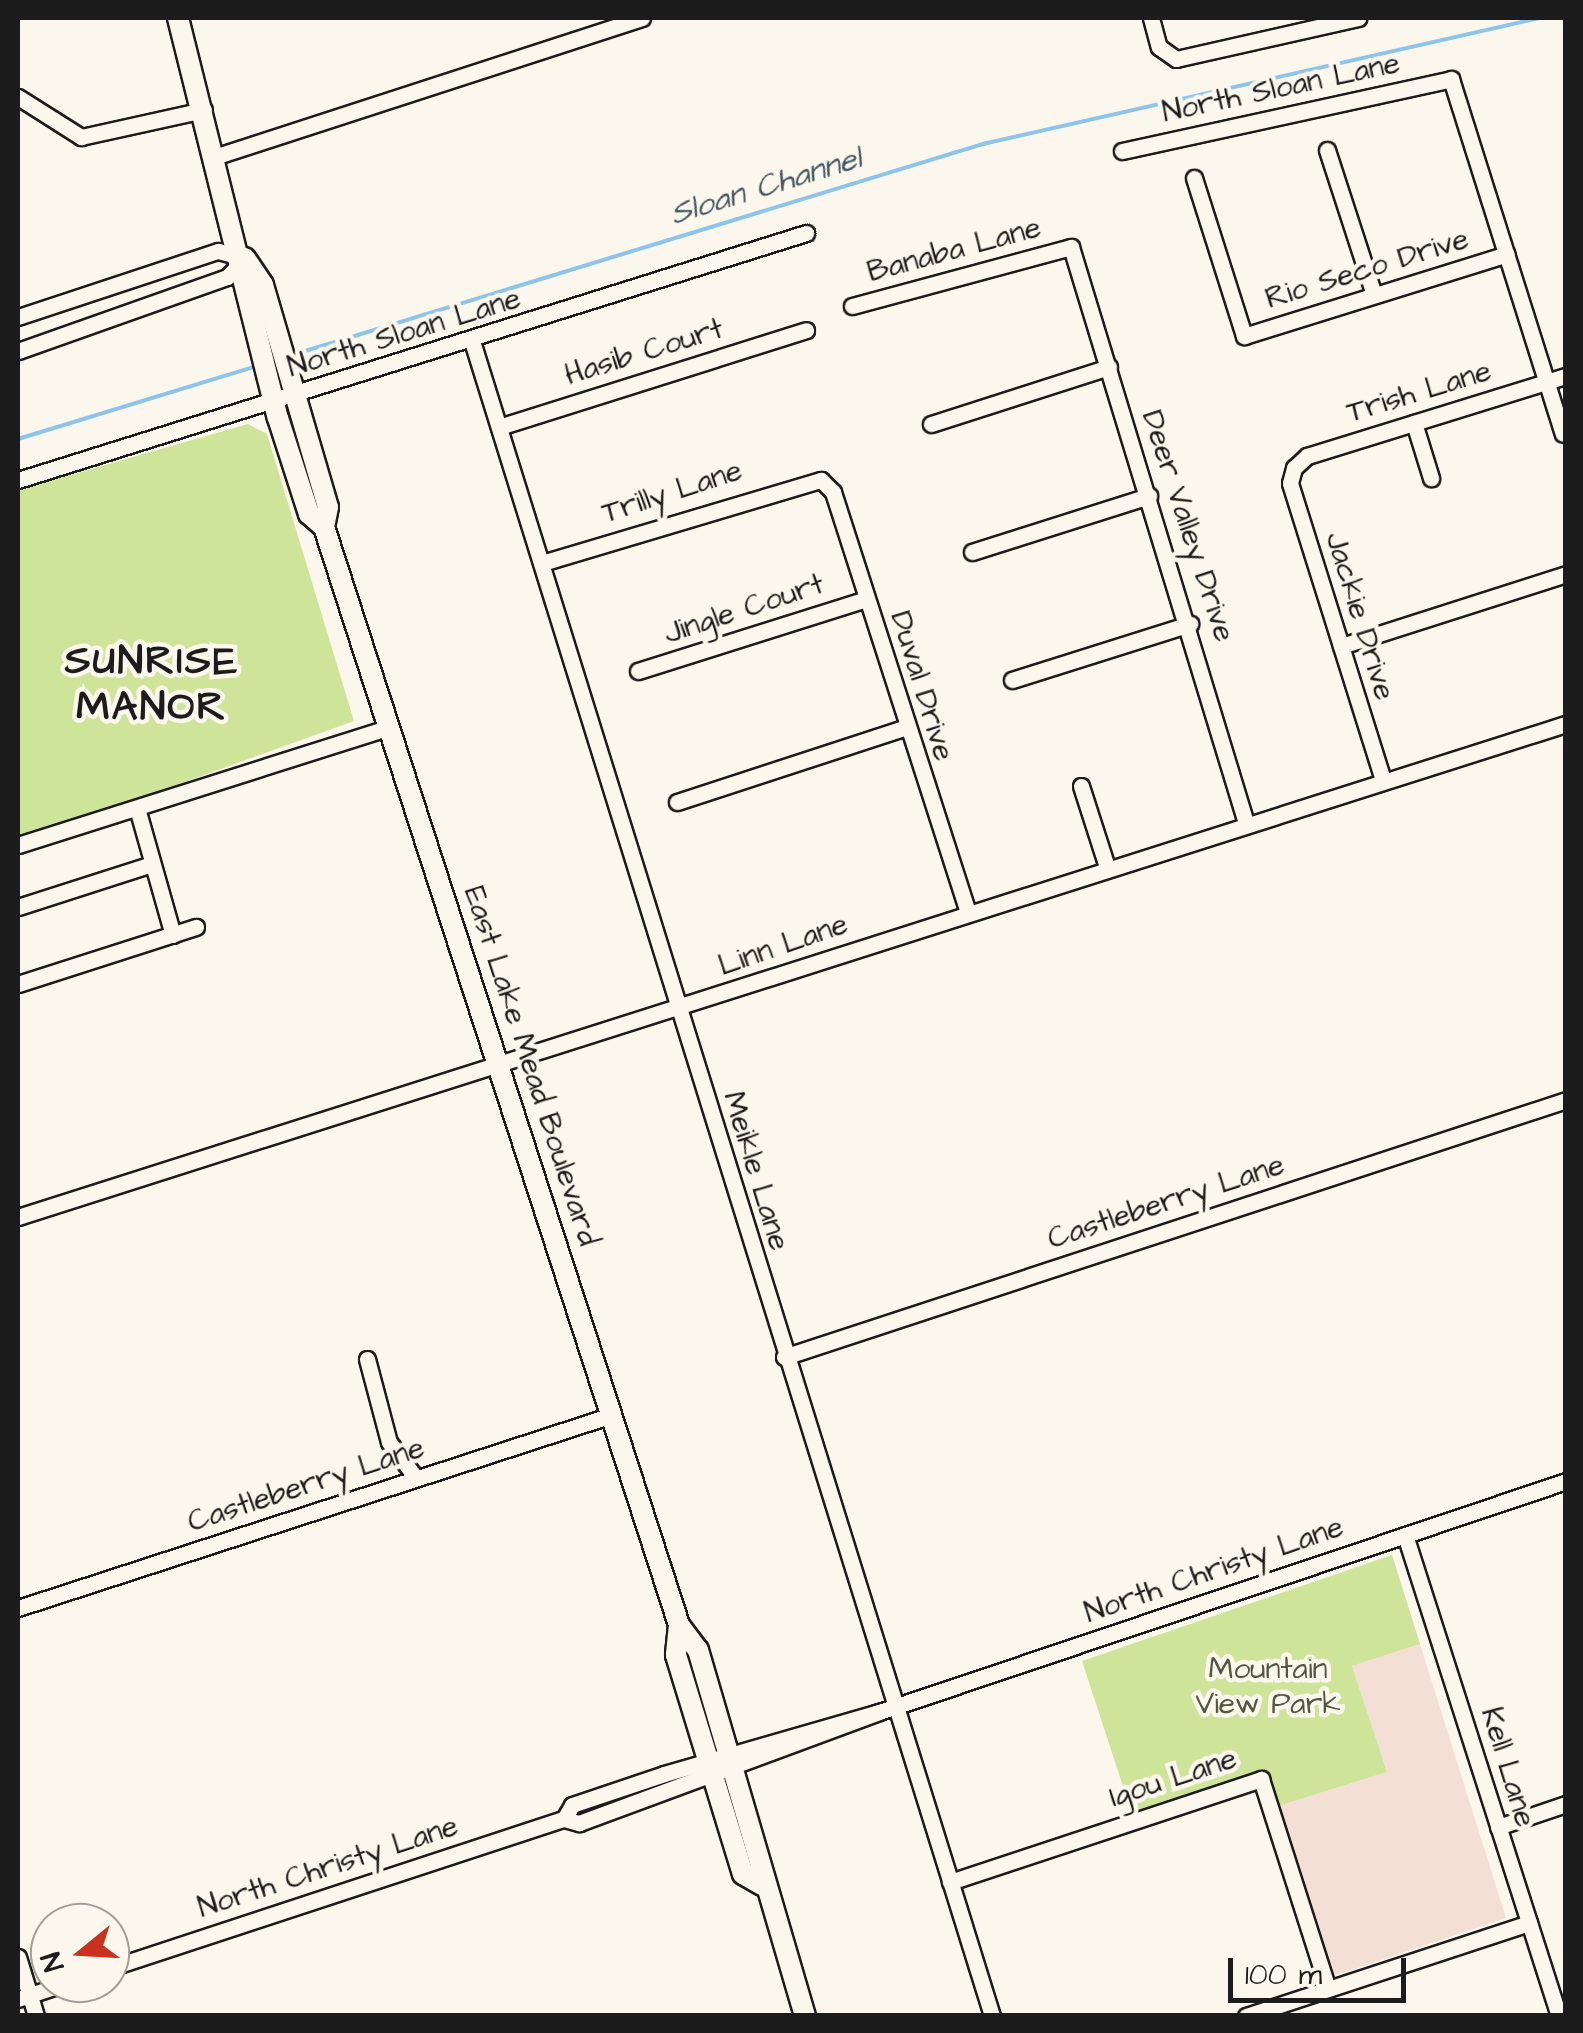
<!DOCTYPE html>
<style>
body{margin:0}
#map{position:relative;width:1583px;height:2033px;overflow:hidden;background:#fbf7ec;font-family:"Architects Daughter",sans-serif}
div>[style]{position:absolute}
.built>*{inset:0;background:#f3dfd5}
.green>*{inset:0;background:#cde499}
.stream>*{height:4px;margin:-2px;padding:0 2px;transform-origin:2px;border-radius:2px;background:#8cc4eb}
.roads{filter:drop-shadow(2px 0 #1c1c1c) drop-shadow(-2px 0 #1c1c1c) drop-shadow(0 2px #1c1c1c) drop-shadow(0 -2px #1c1c1c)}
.minor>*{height:15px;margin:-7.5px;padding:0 7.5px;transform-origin:7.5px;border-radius:7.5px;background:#fbf7ec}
.major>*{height:20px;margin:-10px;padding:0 10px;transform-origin:10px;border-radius:10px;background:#fbf7ec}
span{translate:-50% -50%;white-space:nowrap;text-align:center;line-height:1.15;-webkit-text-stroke:9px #fbf7ec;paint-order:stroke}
.street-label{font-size:30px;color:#1c1c1c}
.park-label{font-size:30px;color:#515842}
.water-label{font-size:32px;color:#435764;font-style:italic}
.district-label{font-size:40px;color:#1c1c1c;font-weight:700;letter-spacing:2.5px}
.frame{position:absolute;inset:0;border:20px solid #1c1c1c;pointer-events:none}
.north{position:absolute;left:30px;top:1903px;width:100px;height:100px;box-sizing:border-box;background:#fbf7ec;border:2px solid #a29f99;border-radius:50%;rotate:252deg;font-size:28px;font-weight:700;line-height:40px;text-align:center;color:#1c1c1c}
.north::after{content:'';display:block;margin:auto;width:35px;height:45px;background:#c8321e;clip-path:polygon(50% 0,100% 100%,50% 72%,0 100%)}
.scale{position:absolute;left:1228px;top:1958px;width:178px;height:45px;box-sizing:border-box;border:5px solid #1c1c1c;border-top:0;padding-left:12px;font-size:30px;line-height:35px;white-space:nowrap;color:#1c1c1c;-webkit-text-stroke:8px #fbf7ec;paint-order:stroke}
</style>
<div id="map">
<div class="built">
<div style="clip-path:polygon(1420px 1644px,1506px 1918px,1331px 1977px,1278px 1806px,1387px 1772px,1352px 1666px)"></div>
</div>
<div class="green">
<div style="clip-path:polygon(248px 424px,267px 434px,354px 721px,18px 842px,18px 490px)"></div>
<div style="clip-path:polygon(1392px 1555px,1420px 1644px,1352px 1666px,1387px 1772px,1278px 1806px,1266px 1769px,1132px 1814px,1082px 1661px)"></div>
</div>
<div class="stream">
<div style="left:289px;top:356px;width:726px;rotate:-16.99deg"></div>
<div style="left:983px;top:144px;width:570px;rotate:-12.77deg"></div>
<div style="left:18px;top:439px;width:250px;rotate:-17deg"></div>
</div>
<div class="roads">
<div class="minor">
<div style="left:1151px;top:18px;width:30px;rotate:75deg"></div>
<div style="left:1159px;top:47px;width:21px;rotate:35deg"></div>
<div style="left:1176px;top:59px;width:187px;rotate:-12.7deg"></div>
<div style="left:18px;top:97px;width:75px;rotate:32.4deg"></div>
<div style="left:81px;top:137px;width:126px;rotate:-12.4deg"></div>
<div style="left:1327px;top:150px;width:152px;rotate:72deg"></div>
<div style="left:1122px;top:151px;width:337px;rotate:-12.3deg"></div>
<div style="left:1451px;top:79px;width:372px;rotate:72.5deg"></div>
<div style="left:217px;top:156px;width:447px;rotate:-18deg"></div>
<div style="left:1194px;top:178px;width:166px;rotate:72.4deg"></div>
<div style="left:1244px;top:336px;width:275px;rotate:-17.3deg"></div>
<div style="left:852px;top:306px;width:227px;rotate:-15.1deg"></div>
<div style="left:1071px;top:247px;width:602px;rotate:73.1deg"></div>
<div style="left:18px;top:317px;width:211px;rotate:-18.3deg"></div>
<div style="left:218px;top:251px;width:28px;rotate:15deg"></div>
<div style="left:245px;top:258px;width:26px;rotate:133deg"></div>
<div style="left:227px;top:277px;width:222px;rotate:160.5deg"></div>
<div style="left:472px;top:341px;width:1754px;rotate:72.75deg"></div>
<div style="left:1414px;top:423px;width:58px;rotate:72.8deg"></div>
<div style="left:931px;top:424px;width:187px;rotate:-17.8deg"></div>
<div style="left:499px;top:427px;width:322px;rotate:-17.5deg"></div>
<div style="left:18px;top:480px;width:826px;rotate:-17.4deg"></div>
<div style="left:972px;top:552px;width:186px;rotate:-17.6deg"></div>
<div style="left:542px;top:563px;width:291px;rotate:-16.6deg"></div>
<div style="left:821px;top:480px;width:17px;rotate:45deg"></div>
<div style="left:833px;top:492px;width:441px;rotate:72.2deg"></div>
<div style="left:1341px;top:646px;width:236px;rotate:-17.7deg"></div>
<div style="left:638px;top:671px;width:239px;rotate:-17.5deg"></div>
<div style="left:1012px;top:680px;width:187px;rotate:-17.5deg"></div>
<div style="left:1383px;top:780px;width:311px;rotate:-107.4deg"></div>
<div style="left:1290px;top:483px;width:16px;rotate:-75deg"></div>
<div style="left:1294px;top:468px;width:18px;rotate:-43deg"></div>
<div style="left:1307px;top:456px;width:271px;rotate:-17.2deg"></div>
<div style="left:1081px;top:786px;width:85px;rotate:72.2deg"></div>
<div style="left:677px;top:802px;width:241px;rotate:-18.1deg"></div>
<div style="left:137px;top:808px;width:132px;rotate:74.2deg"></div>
<div style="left:18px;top:845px;width:390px;rotate:-17.6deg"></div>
<div style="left:18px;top:907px;width:141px;rotate:-17.8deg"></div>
<div style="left:18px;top:984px;width:187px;rotate:-17.8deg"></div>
<div style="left:18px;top:1217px;width:1625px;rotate:-17.67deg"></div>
<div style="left:784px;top:1357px;width:823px;rotate:-18.19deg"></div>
<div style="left:367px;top:1359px;width:86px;rotate:75.2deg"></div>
<div style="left:389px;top:1442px;width:45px;rotate:53.1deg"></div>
<div style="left:1405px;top:1535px;width:505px;rotate:72.25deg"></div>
<div style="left:18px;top:1608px;width:625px;rotate:-18deg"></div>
<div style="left:564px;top:1819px;width:16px;rotate:-60deg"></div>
<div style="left:572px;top:1805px;width:97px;rotate:-18.6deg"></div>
<div style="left:664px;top:1774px;width:224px;rotate:-16.1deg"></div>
<div style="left:879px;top:1712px;width:725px;rotate:-18.58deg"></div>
<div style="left:1498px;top:1827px;width:72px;rotate:-18.7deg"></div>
<div style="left:950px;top:1882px;width:328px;rotate:-18.3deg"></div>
<div style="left:1261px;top:1779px;width:220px;rotate:72.3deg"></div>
<div style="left:18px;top:1957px;width:62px;rotate:73deg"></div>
<div style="left:110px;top:1968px;width:478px;rotate:-18.2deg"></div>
<div style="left:564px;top:1819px;width:16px;rotate:15deg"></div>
<div style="left:579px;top:1823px;width:320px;rotate:-20.3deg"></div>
<div style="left:18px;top:1999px;width:51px;rotate:-18.4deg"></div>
<div style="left:1246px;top:2016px;width:298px;rotate:-18.2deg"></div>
</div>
<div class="major">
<div style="left:178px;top:18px;width:412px;rotate:76deg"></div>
<div style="left:278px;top:418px;width:101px;rotate:72.1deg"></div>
<div style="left:309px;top:514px;width:20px;rotate:41deg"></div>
<div style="left:245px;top:258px;width:32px;rotate:56deg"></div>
<div style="left:263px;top:285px;width:231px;rotate:73.7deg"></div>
<div style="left:328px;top:507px;width:20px;rotate:101deg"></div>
<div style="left:324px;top:527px;width:1154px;rotate:72.08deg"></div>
<div style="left:679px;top:1625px;width:31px;rotate:53deg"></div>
<div style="left:698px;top:1650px;width:381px;rotate:73.7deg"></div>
<div style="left:679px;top:1625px;width:30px;rotate:96deg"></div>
<div style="left:676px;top:1655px;width:229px;rotate:73deg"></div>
<div style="left:743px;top:1874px;width:22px;rotate:30deg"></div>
</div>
</div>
<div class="street-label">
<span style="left:1281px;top:88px;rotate:-12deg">North Sloan Lane</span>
<span style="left:954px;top:250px;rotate:-15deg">Banaba Lane</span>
<span style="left:1367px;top:269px;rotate:-17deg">Rio Seco Drive</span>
<span style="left:404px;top:333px;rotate:-17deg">North Sloan Lane</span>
<span style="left:644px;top:352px;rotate:-17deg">Hasib Court</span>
<span style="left:1419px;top:392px;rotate:-17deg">Trish Lane</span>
<span style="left:672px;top:492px;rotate:-18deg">Trilly Lane</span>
<span style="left:1188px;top:526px;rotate:72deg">Deer Valley Drive</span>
<span style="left:744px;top:609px;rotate:-18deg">Jingle Court</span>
<span style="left:1360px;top:616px;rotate:73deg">Jackie Drive</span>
<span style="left:922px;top:686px;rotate:73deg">Duval Drive</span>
<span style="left:783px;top:945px;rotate:-19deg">Linn Lane</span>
<span style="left:531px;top:1066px;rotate:72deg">East Lake Mead Boulevard</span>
<span style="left:756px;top:1171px;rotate:73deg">Meikle Lane</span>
<span style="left:1166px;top:1202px;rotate:-18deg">Castleberry Lane</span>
<span style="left:306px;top:1485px;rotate:-18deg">Castleberry Lane</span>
<span style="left:1214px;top:1570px;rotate:-19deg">North Christy Lane</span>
<span style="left:1508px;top:1767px;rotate:73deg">Kell Lane</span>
<span style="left:1173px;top:1778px;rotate:-18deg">Igou Lane</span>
<span style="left:328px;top:1867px;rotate:-18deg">North Christy Lane</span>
</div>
<div class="park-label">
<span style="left:1268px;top:1686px">Mountain<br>View Park</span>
</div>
<div class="water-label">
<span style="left:766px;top:187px;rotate:-17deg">Sloan Channel</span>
</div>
<div class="district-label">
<span style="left:152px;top:685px">SUNRISE<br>MANOR</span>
</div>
<div class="frame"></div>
<div class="north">N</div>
<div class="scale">100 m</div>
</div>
